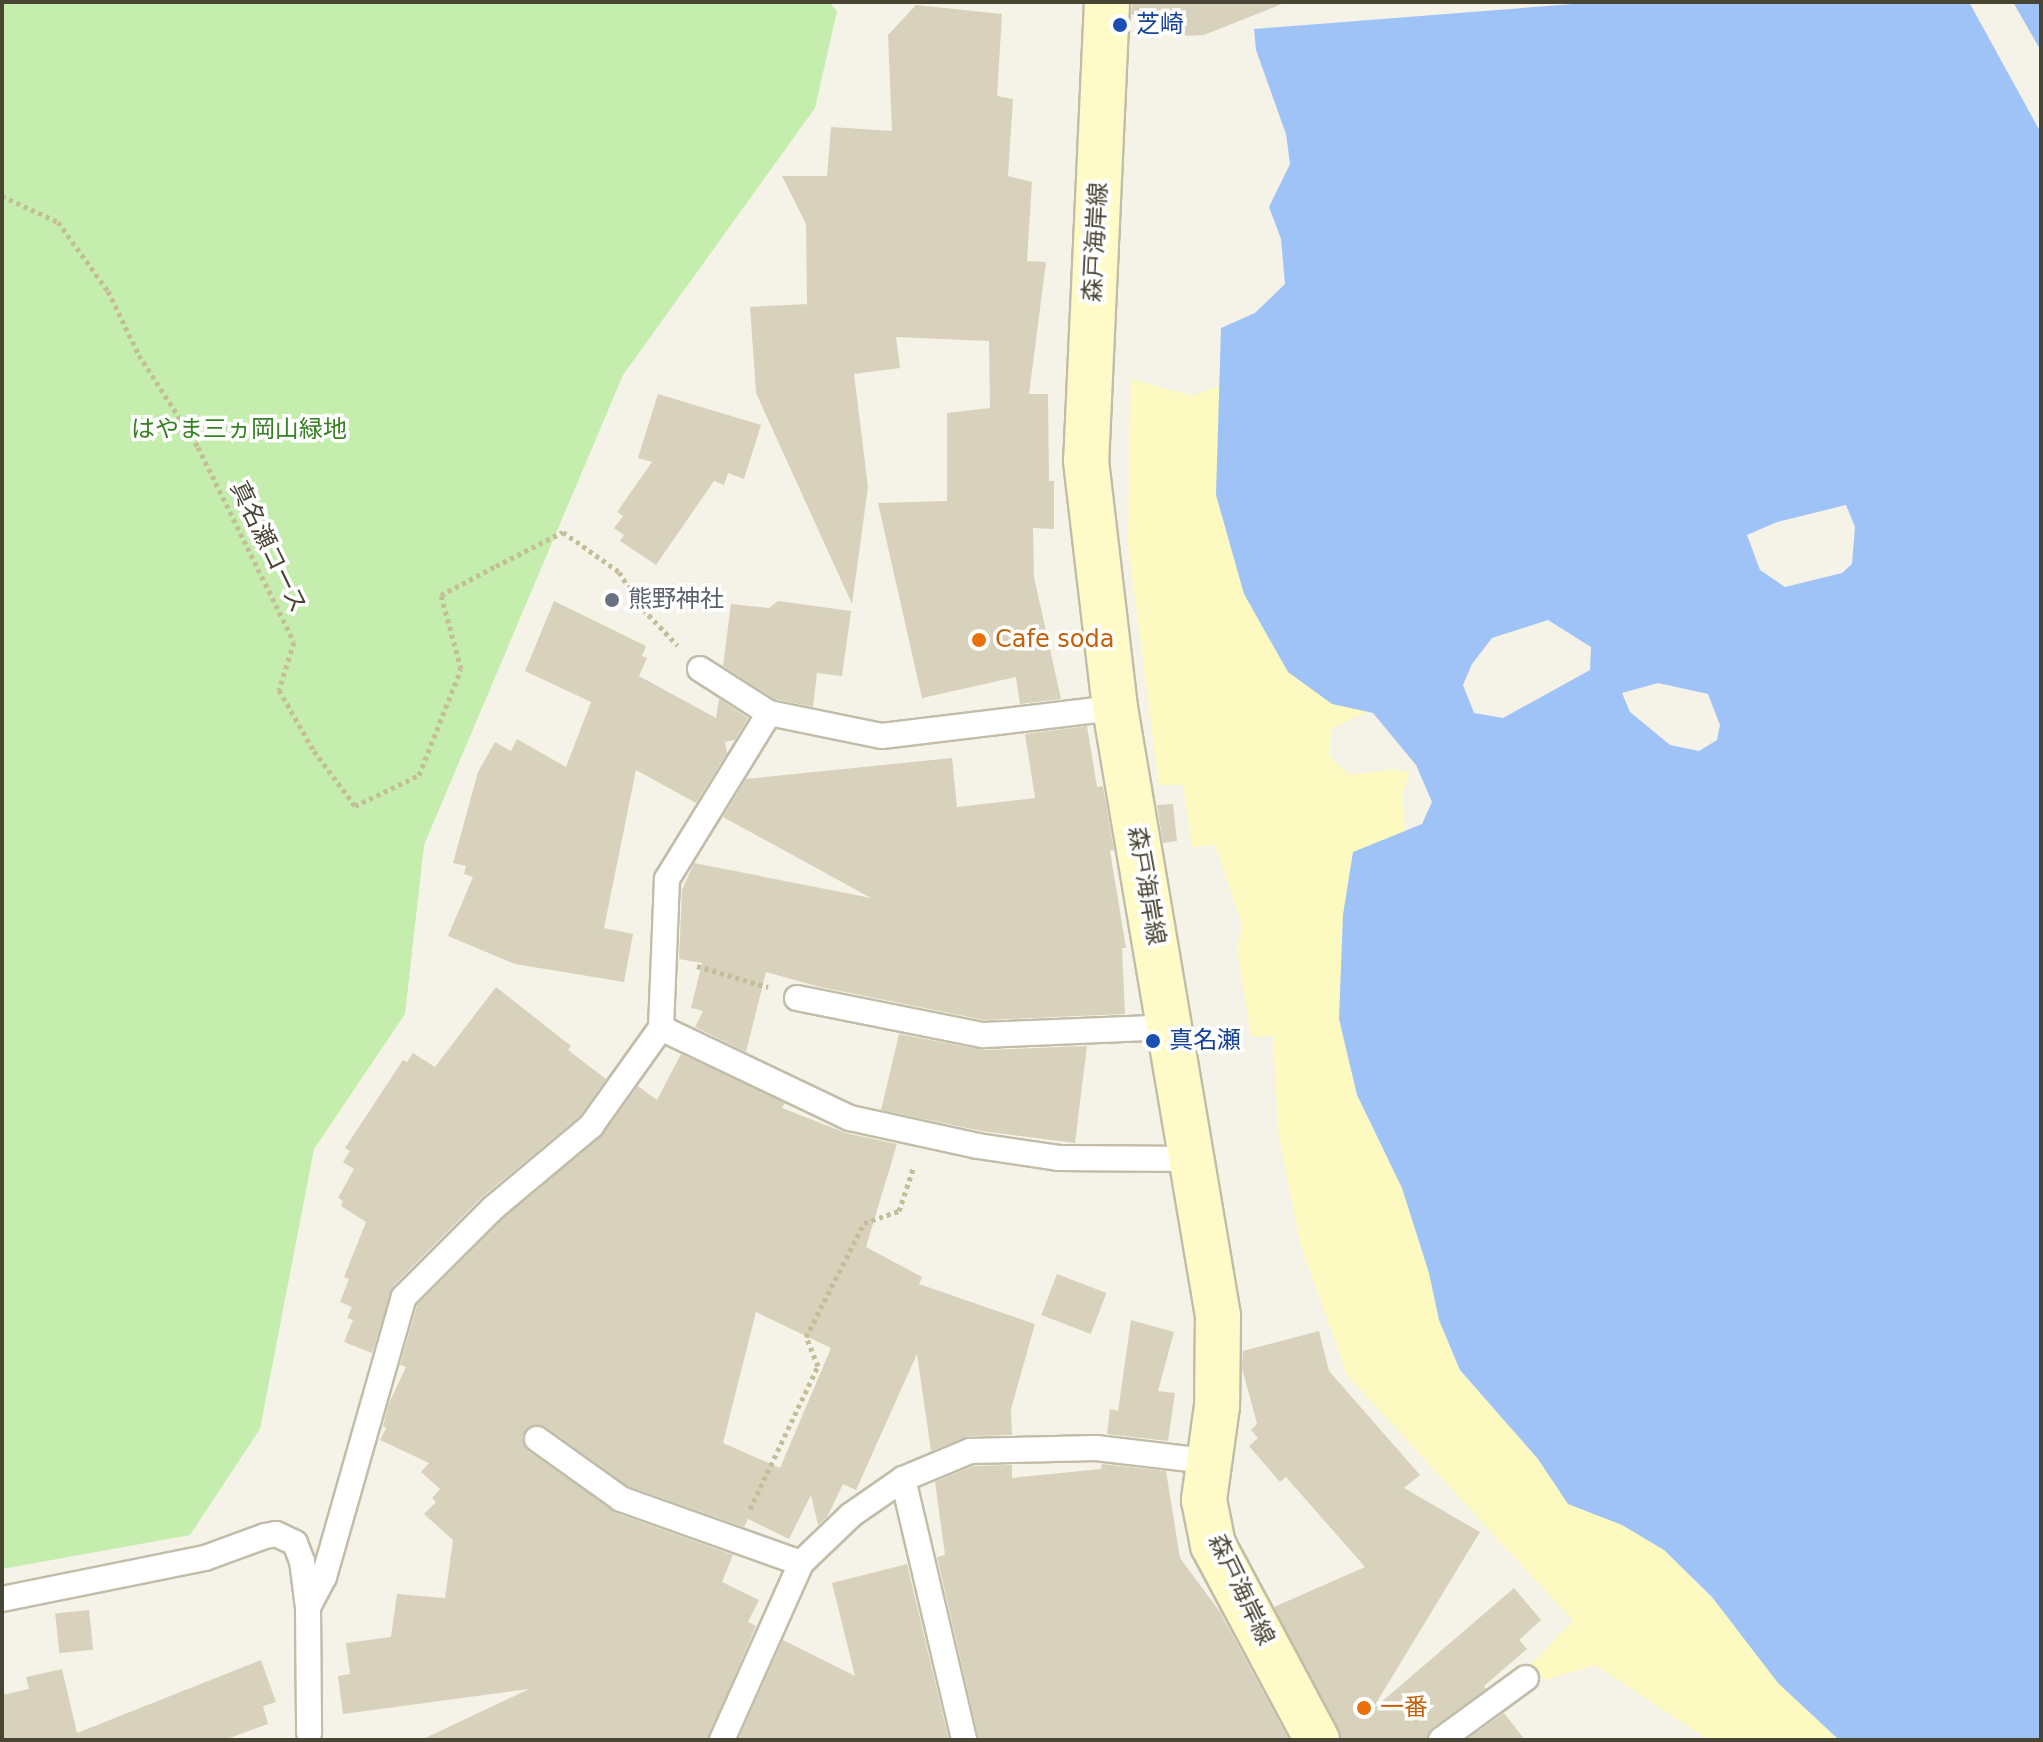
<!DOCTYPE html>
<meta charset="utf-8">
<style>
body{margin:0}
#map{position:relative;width:2043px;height:1742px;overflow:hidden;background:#f5f3e7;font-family:"DejaVu Sans","Noto Sans JP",sans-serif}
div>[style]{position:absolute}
.green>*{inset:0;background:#c5edad}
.sand>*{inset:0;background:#fcfac1}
.water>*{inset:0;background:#9fc3f6}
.building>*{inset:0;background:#d8d2bc;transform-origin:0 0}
.path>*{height:5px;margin-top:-2.5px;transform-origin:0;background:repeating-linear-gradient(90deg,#c4bd99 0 4px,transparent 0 8px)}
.roads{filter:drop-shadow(2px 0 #c1bda9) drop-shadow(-2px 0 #c1bda9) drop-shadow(0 2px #c1bda9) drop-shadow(0 -2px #c1bda9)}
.service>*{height:24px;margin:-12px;padding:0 12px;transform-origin:12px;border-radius:12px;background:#fff}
.secondary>*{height:44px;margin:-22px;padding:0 22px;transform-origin:22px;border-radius:22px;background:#fffbc8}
.dots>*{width:22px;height:22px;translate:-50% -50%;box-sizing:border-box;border:4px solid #fff;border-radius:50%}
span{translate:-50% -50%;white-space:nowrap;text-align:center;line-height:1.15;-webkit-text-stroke:7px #fff;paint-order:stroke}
.transit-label{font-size:24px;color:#164399}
.left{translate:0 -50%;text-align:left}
.street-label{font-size:24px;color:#494535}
.park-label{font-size:24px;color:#368023}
.worship-label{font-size:24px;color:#5b616d}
.food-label{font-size:24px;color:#c56008}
.frame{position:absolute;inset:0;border:4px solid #494535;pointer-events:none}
</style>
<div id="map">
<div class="green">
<div style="clip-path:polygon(2px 2px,829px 2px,837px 11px,815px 108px,623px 375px,424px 845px,405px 1014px,314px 1149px,260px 1429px,190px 1535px,2px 1569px)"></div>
</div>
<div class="sand">
<div style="clip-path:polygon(1249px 374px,1381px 705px,1331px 729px,1330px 757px,1350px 775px,1393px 769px,1409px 772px,1402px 797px,1405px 833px,1353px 852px,1343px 915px,1339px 1019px,1357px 1095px,1402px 1188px,1429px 1273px,1439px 1320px,1459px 1370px,1538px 1459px,1568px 1504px,1622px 1525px,1664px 1550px,1851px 1740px,1709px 1740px,1595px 1665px,1545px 1680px,1531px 1664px,1573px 1621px,1347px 1375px,1300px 1243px,1278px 1131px,1273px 1036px,1251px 1037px,1237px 947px,1242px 925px,1215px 845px,1192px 847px,1183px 785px,1159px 785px,1128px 544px,1131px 379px,1193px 396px)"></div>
</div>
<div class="water">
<div style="clip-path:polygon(evenodd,1599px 2px,1969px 2px,2041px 133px,2041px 1740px,1839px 1740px,1778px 1683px,1712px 1597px,1664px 1550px,1622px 1525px,1568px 1504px,1538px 1459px,1460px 1370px,1439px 1320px,1429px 1273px,1402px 1188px,1357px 1095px,1339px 1019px,1343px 915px,1353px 852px,1422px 824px,1432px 802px,1416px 765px,1373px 713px,1332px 704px,1288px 672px,1244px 594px,1216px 495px,1221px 328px,1255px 313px,1285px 284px,1281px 239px,1269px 207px,1290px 164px,1286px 134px,1256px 50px,1254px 29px,1599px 2px,1846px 505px,1855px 527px,1852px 564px,1842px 573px,1785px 587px,1760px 570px,1747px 535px,1777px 522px,1846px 505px,1599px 2px,1548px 620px,1591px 647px,1590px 670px,1503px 718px,1474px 713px,1463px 685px,1472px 664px,1492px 638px,1548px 620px,1599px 2px,1658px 683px,1708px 694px,1720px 725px,1717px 740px,1699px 751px,1670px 745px,1630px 712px,1622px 693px,1658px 683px)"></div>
<div style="clip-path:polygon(2013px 2px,2041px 2px,2041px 51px)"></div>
</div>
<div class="building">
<div style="clip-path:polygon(1132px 2px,1282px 2px,1282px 4px,1204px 35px,1188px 36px,1131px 14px)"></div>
<div style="clip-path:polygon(916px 5px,1002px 14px,997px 96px,1013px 99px,1008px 176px,1032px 182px,1027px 261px,1046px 262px,1029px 394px,1048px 394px,1049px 481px,1054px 481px,1054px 529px,1033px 528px,1034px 577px,1061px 699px,1020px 704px,1016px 677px,922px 698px,878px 503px,947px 501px,947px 413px,990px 408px,989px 341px,896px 337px,900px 368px,854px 374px,868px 487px,852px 604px,756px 393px,750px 307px,807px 304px,806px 224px,782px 176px,827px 176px,831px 127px,892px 131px,888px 35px)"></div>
<div style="clip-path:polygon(658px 394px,761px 425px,744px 479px,728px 473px,724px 485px,714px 481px,656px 565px,620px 541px,624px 535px,614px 528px,623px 516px,617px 512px,652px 462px,638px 458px)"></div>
<div style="clip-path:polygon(554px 601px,646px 646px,642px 656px,647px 658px,639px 676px,716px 718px,719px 699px,748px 718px,735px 740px,725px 742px,727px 753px,696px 803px,636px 770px,604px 928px,633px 934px,624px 982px,515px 964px,448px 936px,473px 877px,464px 874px,466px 866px,453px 863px,478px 772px,495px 742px,511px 751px,517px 739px,566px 767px,591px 702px,525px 671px)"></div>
<div style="clip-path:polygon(778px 601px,851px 611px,842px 676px,817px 673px,813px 707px,775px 699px,723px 666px,731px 604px,769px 608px)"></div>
<div style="clip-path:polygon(1087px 726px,1097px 787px,1103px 786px,1114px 850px,1110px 851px,1126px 948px,1122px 948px,1125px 1014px,984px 1020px,820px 987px,766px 972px,746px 1052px,695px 1027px,703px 1011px,691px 1008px,702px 963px,679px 959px,682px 890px,694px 863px,871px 898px,723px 817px,746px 779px,952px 758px,957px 807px,1035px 798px,1025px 734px)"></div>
<div style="clip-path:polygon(1173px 804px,1177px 841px,1163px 843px,1157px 805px)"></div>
<div style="clip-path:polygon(496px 987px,571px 1046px,568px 1050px,606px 1079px,580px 1116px,482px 1197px,393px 1286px,372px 1353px,344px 1342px,353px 1320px,347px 1318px,352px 1307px,340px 1302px,349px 1279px,344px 1277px,366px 1222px,341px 1206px,343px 1201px,338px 1198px,354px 1169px,343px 1162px,350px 1151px,345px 1148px,403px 1060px,407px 1062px,413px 1053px,435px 1067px)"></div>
<div style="clip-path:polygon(899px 1034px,983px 1050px,1087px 1046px,1075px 1143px,981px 1131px,881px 1110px)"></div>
<div style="clip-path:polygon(evenodd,681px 1054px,785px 1103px,782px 1108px,846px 1133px,897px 1144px,866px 1247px,922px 1277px,919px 1284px,1035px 1324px,1011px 1409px,1012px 1435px,969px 1436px,931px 1451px,917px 1354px,856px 1490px,843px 1484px,827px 1517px,818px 1525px,811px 1495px,789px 1539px,748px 1519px,744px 1527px,628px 1486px,546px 1427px,532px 1425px,522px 1437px,528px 1451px,616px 1513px,733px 1555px,722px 1582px,759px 1600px,748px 1622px,756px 1626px,707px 1740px,421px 1740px,529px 1689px,343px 1714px,338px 1676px,350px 1674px,346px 1643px,391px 1637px,397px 1594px,445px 1598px,453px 1540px,424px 1514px,436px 1502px,432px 1498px,440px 1489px,421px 1472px,429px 1463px,380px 1440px,386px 1428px,383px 1426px,389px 1403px,406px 1367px,400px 1365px,417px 1305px,503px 1219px,601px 1137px,638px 1086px,657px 1100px,681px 1054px,756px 1312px,831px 1348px,780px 1468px,723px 1443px,756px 1312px)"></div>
<div style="left:1057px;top:1274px;width:53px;height:44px;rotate:21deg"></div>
<div style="clip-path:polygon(1131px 1320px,1174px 1332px,1158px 1391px,1175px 1393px,1168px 1441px,1107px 1434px,1110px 1409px,1118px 1411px)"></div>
<div style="clip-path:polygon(1319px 1331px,1329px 1371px,1420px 1475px,1404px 1488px,1480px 1532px,1372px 1710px,1514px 1588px,1541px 1620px,1519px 1640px,1527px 1649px,1484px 1686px,1486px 1689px,1432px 1728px,1426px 1740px,1342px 1740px,1274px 1607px,1365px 1567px,1286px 1477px,1280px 1482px,1249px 1446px,1258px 1438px,1251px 1430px,1257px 1424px,1242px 1368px,1243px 1351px)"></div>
<div style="clip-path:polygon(1102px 1464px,1166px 1471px,1180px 1558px,1220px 1612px,1289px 1740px,979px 1740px,937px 1557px,945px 1555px,935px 1482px,973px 1466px,1012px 1465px,1012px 1478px,1101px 1469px)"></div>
<div style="clip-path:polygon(907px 1564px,949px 1740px,738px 1740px,783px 1640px,855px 1676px,832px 1583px)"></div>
<div style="left:89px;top:1610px;width:40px;height:34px;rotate:84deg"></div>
<div style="clip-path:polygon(261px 1660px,276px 1702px,263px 1706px,268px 1724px,224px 1740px,2px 1740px,2px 1695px,29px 1689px,26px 1677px,62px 1669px,77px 1733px)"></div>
<div style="clip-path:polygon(1504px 1713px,1525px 1740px,1466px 1740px)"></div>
</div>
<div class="path">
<div style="left:2px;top:196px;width:62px;rotate:24.9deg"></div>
<div style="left:58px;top:222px;width:85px;rotate:54.1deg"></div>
<div style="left:108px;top:291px;width:71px;rotate:64.2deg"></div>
<div style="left:139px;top:355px;width:109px;rotate:57.3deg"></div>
<div style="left:198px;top:447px;width:217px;rotate:63.8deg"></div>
<div style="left:294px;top:642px;width:50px;rotate:107.4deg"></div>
<div style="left:279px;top:690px;width:70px;rotate:60.2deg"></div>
<div style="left:314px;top:751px;width:69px;rotate:53.3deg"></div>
<div style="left:355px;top:806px;width:71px;rotate:-25.8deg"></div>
<div style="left:419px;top:775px;width:114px;rotate:-68.4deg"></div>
<div style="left:461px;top:669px;width:77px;rotate:-105.1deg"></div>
<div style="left:441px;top:595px;width:62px;rotate:-27.8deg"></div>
<div style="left:496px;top:566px;width:75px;rotate:-26.9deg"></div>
<div style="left:563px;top:532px;width:69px;rotate:35.5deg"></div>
<div style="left:619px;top:572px;width:44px;rotate:57deg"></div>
<div style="left:643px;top:609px;width:50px;rotate:46.6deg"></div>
<div style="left:697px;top:966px;width:74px;rotate:16.5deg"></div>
<div style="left:750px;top:1509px;width:158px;rotate:-64.6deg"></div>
<div style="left:818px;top:1366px;width:31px;rotate:-112deg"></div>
<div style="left:806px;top:1337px;width:128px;rotate:-63deg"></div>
<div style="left:864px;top:1223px;width:37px;rotate:-19deg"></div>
<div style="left:899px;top:1211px;width:47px;rotate:-71.6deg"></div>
</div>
<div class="roads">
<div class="service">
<div style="left:700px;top:669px;width:82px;rotate:32.5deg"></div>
<div style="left:769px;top:713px;width:115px;rotate:11.5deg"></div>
<div style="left:882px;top:736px;width:235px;rotate:-6.9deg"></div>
<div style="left:797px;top:998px;width:190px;rotate:11.3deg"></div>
<div style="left:983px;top:1035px;width:188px;rotate:-2.4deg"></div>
<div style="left:661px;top:1028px;width:209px;rotate:25.5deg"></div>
<div style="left:850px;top:1118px;width:131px;rotate:12.3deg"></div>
<div style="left:978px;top:1146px;width:81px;rotate:8.5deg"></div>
<div style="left:1058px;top:1158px;width:136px;rotate:0.4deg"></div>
<div style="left:537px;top:1439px;width:103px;rotate:35.5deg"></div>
<div style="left:621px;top:1499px;width:191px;rotate:19.6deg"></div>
<div style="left:903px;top:1479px;width:268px;rotate:76.8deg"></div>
<div style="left:2px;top:1599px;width:207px;rotate:-11.4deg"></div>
<div style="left:205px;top:1558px;width:64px;rotate:-20.1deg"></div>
<div style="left:265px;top:1536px;width:11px;rotate:-10deg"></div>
<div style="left:276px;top:1534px;width:21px;rotate:25deg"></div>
<div style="left:295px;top:1543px;width:19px;rotate:69deg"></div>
<div style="left:302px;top:1561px;width:46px;rotate:82.6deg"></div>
<div style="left:308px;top:1607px;width:126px;rotate:89.5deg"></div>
<div style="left:308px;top:1607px;width:34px;rotate:-62deg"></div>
<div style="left:324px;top:1577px;width:291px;rotate:-74.1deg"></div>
<div style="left:404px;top:1297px;width:126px;rotate:-45deg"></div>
<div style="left:493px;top:1208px;width:128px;rotate:-39.9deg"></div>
<div style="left:591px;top:1126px;width:120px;rotate:-54.5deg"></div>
<div style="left:661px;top:1028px;width:149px;rotate:-87.7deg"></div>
<div style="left:667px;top:879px;width:195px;rotate:-58.4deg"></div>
<div style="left:722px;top:1740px;width:194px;rotate:-65.9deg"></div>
<div style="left:801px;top:1563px;width:69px;rotate:-43.8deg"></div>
<div style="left:851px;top:1515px;width:63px;rotate:-34.7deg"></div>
<div style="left:903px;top:1479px;width:73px;rotate:-22.7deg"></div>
<div style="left:970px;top:1451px;width:126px;rotate:-1.4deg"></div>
<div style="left:1096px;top:1448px;width:112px;rotate:6.7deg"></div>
<div style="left:1441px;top:1740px;width:105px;rotate:-36.1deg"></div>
</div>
<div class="secondary">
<div style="left:1107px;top:2px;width:459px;rotate:92.6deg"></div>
<div style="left:1086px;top:461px;width:249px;rotate:83.3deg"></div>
<div style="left:1115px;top:708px;width:617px;rotate:80.38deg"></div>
<div style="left:1218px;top:1316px;width:90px;rotate:90.6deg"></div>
<div style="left:1217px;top:1406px;width:95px;rotate:97.9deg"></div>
<div style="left:1204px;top:1500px;width:46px;rotate:78.7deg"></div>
<div style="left:1213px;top:1545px;width:221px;rotate:61.9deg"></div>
</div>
</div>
<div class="dots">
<div style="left:1120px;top:25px;background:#1a4fb4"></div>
<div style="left:612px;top:600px;background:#6b7280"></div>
<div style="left:979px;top:640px;background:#e8710a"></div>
<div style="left:1153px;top:1041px;background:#1a4fb4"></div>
<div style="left:1364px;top:1708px;background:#e8710a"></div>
</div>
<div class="transit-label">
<span class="left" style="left:1136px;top:25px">芝崎</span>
<span class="left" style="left:1169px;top:1041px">真名瀬</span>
</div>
<div class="street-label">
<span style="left:1096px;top:242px;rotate:-87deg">森戸海岸線</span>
<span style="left:268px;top:547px;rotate:64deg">真名瀬コース</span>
<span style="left:1146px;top:886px;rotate:80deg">森戸海岸線</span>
<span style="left:1241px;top:1590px;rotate:64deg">森戸海岸線</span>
</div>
<div class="park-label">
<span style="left:239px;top:430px">はやま三ヵ岡山緑地</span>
</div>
<div class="worship-label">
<span class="left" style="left:628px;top:600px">熊野神社</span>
</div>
<div class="food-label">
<span class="left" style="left:995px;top:640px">Cafe soda</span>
<span class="left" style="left:1380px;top:1708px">一番</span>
</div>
<div class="frame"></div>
</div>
